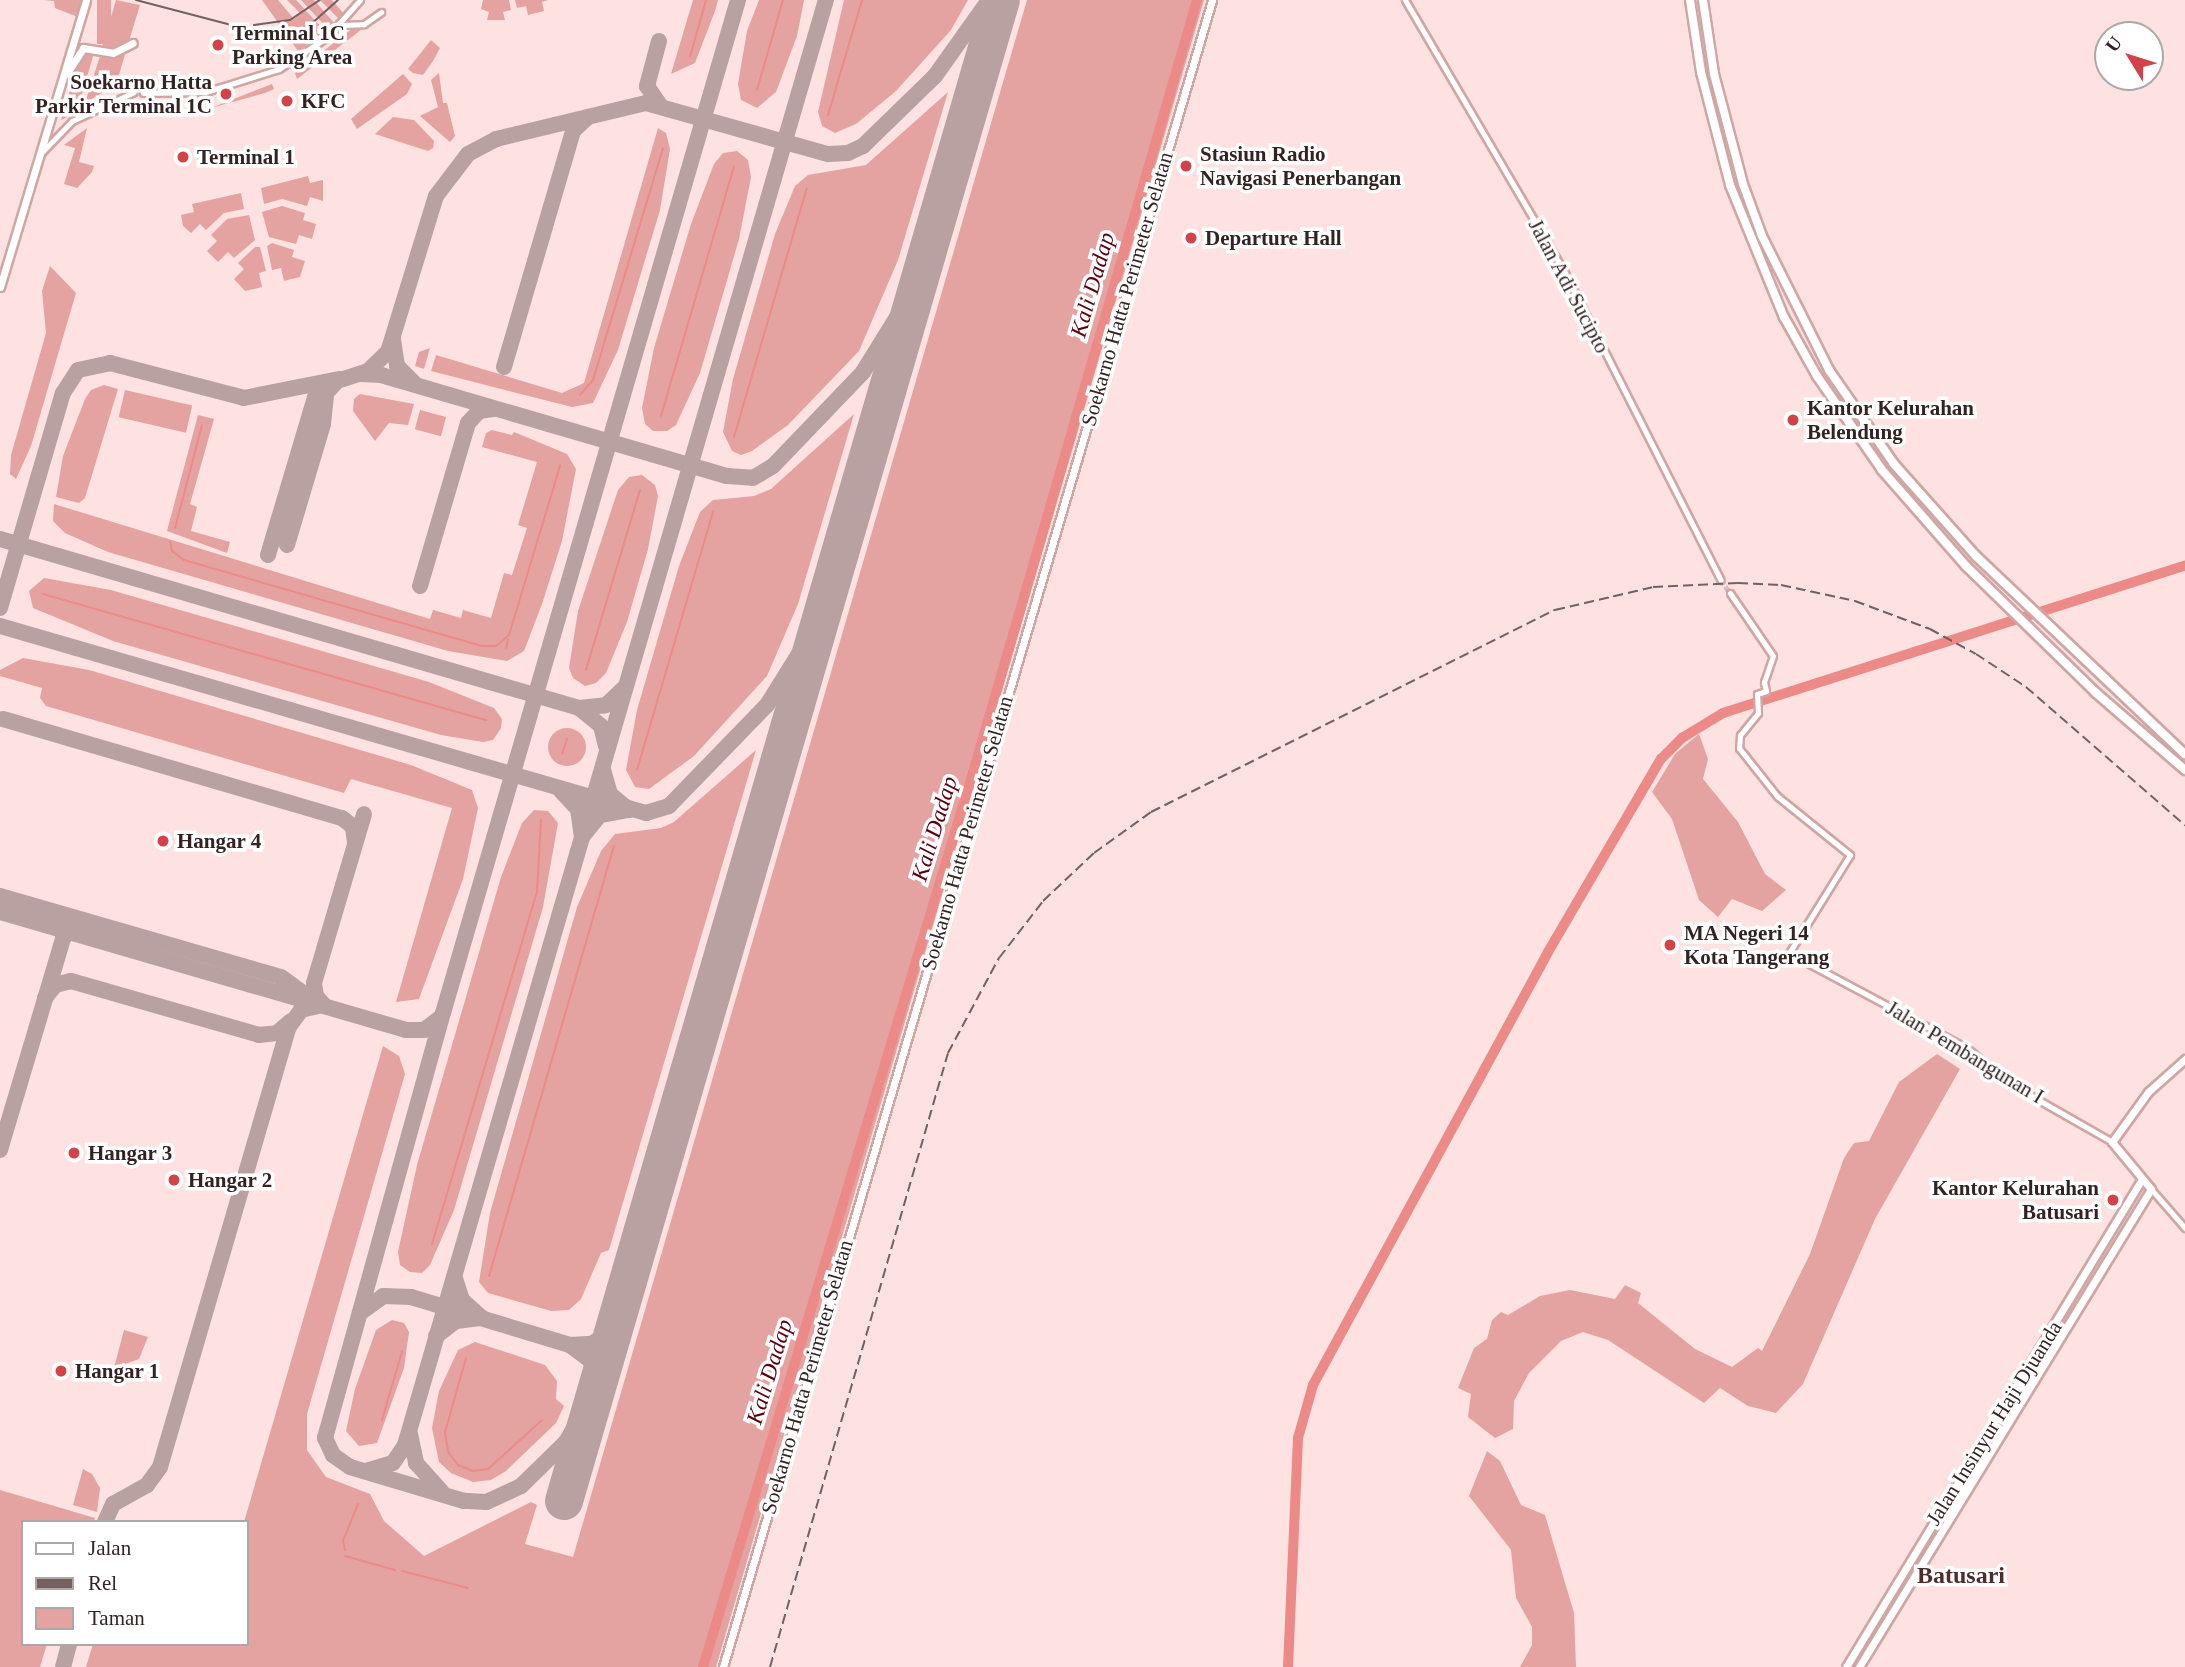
<!DOCTYPE html>
<style>
body{margin:0}
#map{position:relative;width:2185px;height:1667px;overflow:hidden;background:#fde2e1;font-family:"Times New Roman",serif}
div>[style]{position:absolute}
.green>*{inset:0;background:#e4a3a1;transform-origin:0 0}
.round{border-radius:50%}
.stream>*{height:2px;margin:-1px;padding:0 1px;transform-origin:1px;border-radius:1px;background:#ec8a88}
.river>*{height:10px;margin:-5px;padding:0 5px;transform-origin:5px;border-radius:5px;background:#ec8a88}
.taxiway>*{height:16px;margin:-8px;padding:0 8px;transform-origin:8px;border-radius:8px;background:#b8a1a0}
.runway>*{height:38px;margin:-19px;padding:0 19px;transform-origin:19px;border-radius:19px;background:#b8a1a0}
.minor-tunnel>*{height:5px;margin-top:-2.5px;transform-origin:0;background:repeating-linear-gradient(90deg,#d5bcbb 0 5px,transparent 0 7.5px)}
.roads{filter:drop-shadow(2px 0 #d0a6a4) drop-shadow(-2px 0 #d0a6a4) drop-shadow(0 2px #d0a6a4) drop-shadow(0 -2px #d0a6a4)}
.minor>*{height:5px;margin:-2.5px;padding:0 2.5px;transform-origin:2.5px;border-radius:2.5px;background:#fff}
.major>*{height:7px;margin:-3.5px;padding:0 3.5px;transform-origin:3.5px;border-radius:3.5px;background:#fff}
.highway>*{height:8px;margin:-4px;padding:0 4px;transform-origin:4px;border-radius:4px;background:#fff}
.tram>*{height:2px;margin:-1px;padding:0 1px;transform-origin:1px;border-radius:1px;background:#74605f}
.rail>*{height:2px;margin-top:-1px;transform-origin:0;background:repeating-linear-gradient(90deg,#74605f 0 10px,transparent 0 15px)}
.dots>*{width:19px;height:19px;translate:-50% -50%;box-sizing:border-box;border:4px solid #fff;border-radius:50%}
span{translate:-50% -50%;white-space:nowrap;text-align:center;line-height:1.15;-webkit-text-stroke:7px #fff;paint-order:stroke}
.poi-label{font-size:21px;color:#332322;font-weight:700}
.left{translate:0 -50%;text-align:left}
.right{translate:-100% -50%;text-align:right}
.street-label{font-size:21px;color:#332322}
.water-label{font-size:23px;color:#58000d;font-style:italic}
.quarter-label{font-size:24px;color:#4e2d2c;font-weight:700}
.legend{position:absolute;left:21px;top:1520px;width:228px;height:126px;box-sizing:border-box;background:#fff;border:2px solid #ada7a7;margin:0;padding:9px 12px;list-style:none;font-size:21px;color:#332322}
.legend li{display:flex;align-items:center;gap:14px;height:35px}
.legend b{width:35px;border:2px solid #ada7a7}
.north{position:absolute;left:2094px;top:21px;width:70px;height:70px;box-sizing:border-box;background:#fff;border:2px solid #ada7a7;border-radius:50%;rotate:308deg;font-size:19px;font-weight:700;line-height:28px;text-align:center;color:#332322}
.north::after{content:'';display:block;margin:auto;width:24px;height:32px;background:#d14249;clip-path:polygon(50% 0,100% 100%,50% 72%,0 100%)}
</style>
<div id="map">
<div class="green">
<div style="clip-path:polygon(43px 0,81px 0,78px 17px,55px 8px,54px 1px)"></div>
<div style="left:97px;top:0;width:14px;height:44px"></div>
<div style="clip-path:polygon(116px 0,140px 5px,129px 41px,116px 50px,102px 47px)"></div>
<div style="clip-path:polygon(262px 0,278px 0,294px 19px,300px 13px,287px 0,296px 0,325px 31px,318px 36px,311px 27px,304px 30px,308px 44px,298px 51px)"></div>
<div style="clip-path:polygon(301px 0,314px 0,335px 24px,328px 29px)"></div>
<div style="clip-path:polygon(320px 0,332px 0,345px 15px,339px 19px)"></div>
<div style="clip-path:polygon(483px 0,509px 0,511px 10px,503px 12px,505px 20px,487px 20px,489px 12px,481px 9px)"></div>
<div style="clip-path:polygon(515px 0,548px 0,542px 2px,544px 11px,528px 15px,526px 6px,517px 8px)"></div>
<div style="clip-path:polygon(693px 0,718px 0,715px 11px,695px 63px,671px 74px)"></div>
<div style="clip-path:polygon(759px 0,804px 0,797px 36px,776px 92px,757px 108px,741px 100px,738px 84px,747px 31px)"></div>
<div style="clip-path:polygon(844px 0,968px 0,951px 30px,896px 91px,856px 124px,835px 133px,822px 126px,818px 112px)"></div>
<div style="clip-path:polygon(1027px 0,1204px 0,716px 1667px,86px 1667px,93px 1644px,247px 1644px,244px 1522px,383px 1046px,399px 1056px,405px 1074px,307px 1414px,307px 1450px,326px 1477px,370px 1494px,384px 1521px,424px 1556px,531px 1502px,537px 1505px,525px 1544px,573px 1557px)"></div>
<div style="clip-path:polygon(353px 28px,361px 30px,297px 79px,295px 73px)"></div>
<div style="clip-path:polygon(431px 40px,440px 48px,433px 61px,423px 75px,413px 73px,408px 69px)"></div>
<div style="clip-path:polygon(82px 51px,94px 53px,79px 104px,84px 106px,100px 56px,126px 51px,116px 85px,90px 100px,89px 108px,61px 120px)"></div>
<div style="clip-path:polygon(439px 73px,443px 103px,447px 103px,455px 136px,450px 142px,420px 116px,438px 107px,431px 80px)"></div>
<div style="clip-path:polygon(403px 74px,412px 84px,407px 94px,357px 129px,351px 119px)"></div>
<div style="clip-path:polygon(272px 84px,274px 89px,265px 93px,211px 108px)"></div>
<div style="clip-path:polygon(948px 92px,898px 260px,859px 351px,788px 425px,752px 451px,741px 455px,732px 451px,723px 432px,733px 379px,775px 234px,795px 186px,808px 175px,866px 165px)"></div>
<div style="clip-path:polygon(393px 117px,414px 120px,434px 141px,433px 148px,428px 151px,375px 134px)"></div>
<div style="clip-path:polygon(87px 128px,79px 162px,94px 166px,92px 172px,77px 188px,64px 184px,75px 148px,64px 145px)"></div>
<div style="clip-path:polygon(658px 128px,666px 133px,670px 149px,660px 210px,618px 350px,593px 403px,572px 407px,431px 371px,436px 355px,562px 393px,584px 383px)"></div>
<div style="clip-path:polygon(737px 151px,748px 160px,751px 177px,739px 239px,700px 373px,676px 425px,667px 431px,653px 431px,645px 424px,642px 408px,654px 348px,691px 224px,714px 164px,723px 153px)"></div>
<div style="clip-path:polygon(308px 176px,310px 183px,323px 180px,323px 201px,310px 197px,307px 206px,282px 199px,264px 204px,261px 188px)"></div>
<div style="clip-path:polygon(241px 193px,244px 209px,224px 213px,206px 230px,200px 224px,191px 233px,183px 226px,181px 215px,194px 212px,192px 204px)"></div>
<div style="clip-path:polygon(282px 206px,305px 213px,303px 220px,316px 224px,312px 239px,299px 235px,296px 244px,269px 237px,262px 212px)"></div>
<div style="clip-path:polygon(249px 215px,255px 240px,234px 258px,228px 252px,218px 262px,207px 251px,217px 241px,211px 235px,227px 219px)"></div>
<div style="clip-path:polygon(272px 243px,294px 250px,292px 257px,305px 261px,300px 277px,284px 281px,281px 268px,272px 270px,267px 246px)"></div>
<div style="clip-path:polygon(255px 247px,260px 247px,266px 271px,259px 273px,262px 287px,245px 291px,234px 279px,244px 269px,238px 263px)"></div>
<div style="clip-path:polygon(50px 266px,76px 293px,31px 446px,16px 479px,10px 474px,11px 455px,46px 333px,42px 291px)"></div>
<div style="clip-path:polygon(430px 348px,424px 369px,415px 366px,419px 352px)"></div>
<div style="clip-path:polygon(104px 385px,118px 389px,85px 498px,79px 503px,56px 497px,63px 456px,85px 399px,91px 390px)"></div>
<div style="left:125px;top:390px;width:69px;height:28px;rotate:13deg"></div>
<div style="clip-path:polygon(360px 394px,414px 404px,408px 425px,389px 423px,375px 441px,353px 411px,354px 399px)"></div>
<div style="left:420px;top:410px;width:27px;height:20px;rotate:15deg"></div>
<div style="clip-path:polygon(854px 414px,798px 604px,767px 676px,694px 756px,649px 789px,635px 787px,626px 770px,637px 710px,679px 566px,700px 512px,713px 500px,754px 496px,771px 489px)"></div>
<div style="clip-path:polygon(198px 415px,214px 419px,190px 504px,197px 507px,191px 531px,230px 542px,227px 553px,167px 531px)"></div>
<div style="clip-path:polygon(492px 430px,512px 435px,514px 432px,567px 454px,576px 469px,562px 541px,542px 604px,524px 651px,507px 661px,448px 651px,108px 552px,65px 533px,53px 521px,54px 504px,430px 619px,433px 610px,461px 618px,463px 610px,491px 618px,504px 573px,512px 575px,527px 528px,518px 525px,537px 462px,482px 447px,486px 433px)"></div>
<div style="clip-path:polygon(642px 475px,655px 485px,658px 496px,648px 549px,627px 622px,606px 673px,596px 683px,585px 686px,573px 678px,569px 668px,578px 611px,618px 490px,629px 477px)"></div>
<div style="clip-path:polygon(44px 578px,111px 590px,429px 682px,494px 708px,502px 719px,501px 728px,493px 740px,483px 742px,441px 735px,113px 641px,33px 608px,29px 591px)"></div>
<div style="clip-path:polygon(23px 658px,89px 670px,411px 765px,472px 790px,478px 808px,463px 879px,419px 999px,396px 1002px,452px 808px,351px 779px,344px 793px,46px 706px,40px 698px,42px 688px,0 676px,0 670px)"></div>
<div class="round" style="left:548px;top:728px;width:38px;height:38px"></div>
<div style="clip-path:polygon(1699px 734px,1708px 759px,1703px 779px,1738px 822px,1765px 874px,1786px 890px,1762px 911px,1732px 899px,1718px 917px,1699px 900px,1672px 819px,1652px 792px,1675px 754px)"></div>
<div style="clip-path:polygon(756px 750px,609px 1250px,601px 1253px,581px 1299px,569px 1310px,551px 1311px,488px 1293px,479px 1282px,490px 1213px,577px 907px,601px 851px,615px 834px,661px 828px,674px 822px)"></div>
<div style="clip-path:polygon(534px 810px,548px 811px,558px 823px,543px 907px,454px 1210px,430px 1265px,422px 1273px,410px 1272px,400px 1265px,398px 1252px,417px 1165px,501px 877px,522px 823px)"></div>
<div style="clip-path:polygon(1937px 1054px,1960px 1069px,1875px 1219px,1803px 1384px,1776px 1413px,1748px 1406px,1720px 1388px,1704px 1403px,1608px 1340px,1583px 1332px,1561px 1341px,1529px 1373px,1514px 1401px,1513px 1429px,1495px 1438px,1468px 1417px,1471px 1394px,1458px 1388px,1474px 1348px,1487px 1339px,1492px 1320px,1501px 1312px,1508px 1315px,1540px 1296px,1570px 1290px,1615px 1299px,1625px 1285px,1641px 1293px,1638px 1303px,1695px 1349px,1732px 1367px,1758px 1348px,1762px 1351px,1810px 1254px,1844px 1158px,1854px 1143px,1869px 1141px,1899px 1082px)"></div>
<div style="clip-path:polygon(392px 1320px,404px 1323px,409px 1332px,404px 1368px,377px 1443px,359px 1446px,346px 1431px,355px 1389px,376px 1330px)"></div>
<div style="clip-path:polygon(124px 1330px,148px 1337px,139px 1359px,114px 1368px)"></div>
<div style="clip-path:polygon(475px 1342px,545px 1365px,557px 1381px,556px 1399px,564px 1406px,556px 1423px,506px 1471px,491px 1480px,473px 1482px,451px 1473px,439px 1462px,432px 1428px,439px 1391px,458px 1350px)"></div>
<div style="clip-path:polygon(1487px 1451px,1500px 1461px,1521px 1505px,1545px 1515px,1574px 1613px,1576px 1667px,1520px 1667px,1532px 1645px,1532px 1627px,1516px 1598px,1511px 1550px,1469px 1496px)"></div>
<div style="clip-path:polygon(83px 1469px,92px 1474px,100px 1488px,97px 1512px,73px 1505px)"></div>
<div style="clip-path:polygon(0 1490px,95px 1518px,94px 1522px,23px 1522px,23px 1644px,47px 1644px,40px 1667px,0 1667px)"></div>
</div>
<div class="stream">
<div style="left:690px;top:57px;width:59px;rotate:-74.3deg"></div>
<div style="left:757px;top:90px;width:94px;rotate:-73.9deg"></div>
<div style="left:828px;top:115px;width:120px;rotate:-73.5deg"></div>
<div style="left:580px;top:395px;width:20px;rotate:-49deg"></div>
<div style="left:593px;top:380px;width:242px;rotate:-73.2deg"></div>
<div style="left:661px;top:416px;width:260px;rotate:-73.7deg"></div>
<div style="left:734px;top:437px;width:259px;rotate:-73.7deg"></div>
<div style="left:175px;top:528px;width:106px;rotate:-75.3deg"></div>
<div style="left:170px;top:542px;width:9px;rotate:77deg"></div>
<div style="left:172px;top:551px;width:15px;rotate:37deg"></div>
<div style="left:184px;top:560px;width:310px;rotate:16.1deg"></div>
<div style="left:482px;top:646px;width:14px"></div>
<div style="left:496px;top:646px;width:17px;rotate:-40deg"></div>
<div style="left:509px;top:635px;width:177px;rotate:-73.2deg"></div>
<div style="left:43px;top:594px;width:461px;rotate:15.9deg"></div>
<div style="left:506px;top:648px;width:9px;rotate:-77deg"></div>
<div style="left:586px;top:670px;width:188px;rotate:-73.3deg"></div>
<div style="left:562px;top:754px;width:16px;rotate:-72deg"></div>
<div style="left:637px;top:770px;width:270px;rotate:-73.6deg"></div>
<div style="left:432px;top:1244px;width:368px;rotate:-73.4deg"></div>
<div style="left:537px;top:891px;width:71px;rotate:-86.8deg"></div>
<div style="left:489px;top:1276px;width:448px;rotate:-73.8deg"></div>
<div style="left:466px;top:1358px;width:77px;rotate:105.8deg"></div>
<div style="left:445px;top:1432px;width:20px;rotate:81deg"></div>
<div style="left:448px;top:1452px;width:16px;rotate:52deg"></div>
<div style="left:458px;top:1465px;width:16px;rotate:22deg"></div>
<div style="left:473px;top:1471px;width:15px;rotate:-8deg"></div>
<div style="left:488px;top:1469px;width:73px;rotate:-42.2deg"></div>
<div style="left:382px;top:1420px;width:72px;rotate:-73.8deg"></div>
<div style="left:345px;top:1550px;width:9px;rotate:-103deg"></div>
<div style="left:343px;top:1541px;width:40px;rotate:-68deg"></div>
<div style="left:345px;top:1556px;width:52px;rotate:15.6deg"></div>
<div style="left:402px;top:1571px;width:68px;rotate:14.4deg"></div>
</div>
<div class="river">
<div style="left:703px;top:1667px;width:931px;rotate:-73.2deg"></div>
<div style="left:972px;top:776px;width:808px;rotate:-73.83deg"></div>
<div style="left:1288px;top:1667px;width:229px;rotate:-87.5deg"></div>
<div style="left:1298px;top:1438px;width:55px;rotate:-74.2deg"></div>
<div style="left:1313px;top:1385px;width:493px;rotate:-61.5deg"></div>
<div style="left:1548px;top:952px;width:224px;rotate:-59.7deg"></div>
<div style="left:1661px;top:759px;width:30px;rotate:-45deg"></div>
<div style="left:1682px;top:738px;width:48px;rotate:-31.4deg"></div>
<div style="left:1723px;top:713px;width:485px;rotate:-17.7deg"></div>
</div>
<div class="taxiway">
<div style="left:659px;top:41px;width:47px;rotate:104.9deg"></div>
<div style="left:647px;top:86px;width:23px;rotate:56deg"></div>
<div style="left:393px;top:340px;width:26px;rotate:81deg"></div>
<div style="left:397px;top:366px;width:24px;rotate:45deg"></div>
<div style="left:504px;top:367px;width:246px;rotate:-73.7deg"></div>
<div style="left:573px;top:131px;width:21px;rotate:-43deg"></div>
<div style="left:361px;top:374px;width:20px;rotate:3deg"></div>
<div style="left:381px;top:375px;width:360px;rotate:16.3deg"></div>
<div style="left:727px;top:476px;width:26px;rotate:4deg"></div>
<div style="left:753px;top:478px;width:23px;rotate:-31deg"></div>
<div style="left:773px;top:466px;width:130px;rotate:-46.2deg"></div>
<div style="left:863px;top:372px;width:86px;rotate:-58.3deg"></div>
<div style="left:908px;top:299px;width:65px;rotate:-68.2deg"></div>
<div style="left:0;top:539px;width:603px;rotate:16.27deg"></div>
<div style="left:579px;top:708px;width:27px;rotate:-6deg"></div>
<div style="left:606px;top:705px;width:25px;rotate:-43deg"></div>
<div style="left:287px;top:545px;width:126px;rotate:-73.4deg"></div>
<div style="left:323px;top:424px;width:31px;rotate:-84deg"></div>
<div style="left:326px;top:393px;width:16px;rotate:-47deg"></div>
<div style="left:337px;top:381px;width:33px;rotate:-18deg"></div>
<div style="left:368px;top:371px;width:28px;rotate:-44deg"></div>
<div style="left:388px;top:352px;width:163px;rotate:-72.9deg"></div>
<div style="left:436px;top:196px;width:53px;rotate:-52.7deg"></div>
<div style="left:468px;top:154px;width:32px;rotate:-28deg"></div>
<div style="left:496px;top:139px;width:154px;rotate:-13.5deg"></div>
<div style="left:646px;top:103px;width:189px;rotate:15.7deg"></div>
<div style="left:828px;top:154px;width:20px;rotate:-3deg"></div>
<div style="left:848px;top:153px;width:17px;rotate:-25deg"></div>
<div style="left:863px;top:146px;width:100px;rotate:-44.2deg"></div>
<div style="left:935px;top:76px;width:93px;rotate:-54.6deg"></div>
<div style="left:268px;top:555px;width:165px;rotate:-73.4deg"></div>
<div style="left:420px;top:586px;width:170px;rotate:-73.6deg"></div>
<div style="left:468px;top:423px;width:16px;rotate:-47deg"></div>
<div style="left:479px;top:411px;width:14px;rotate:-8deg"></div>
<div style="left:0;top:608px;width:224px;rotate:-73.7deg"></div>
<div style="left:63px;top:393px;width:27px;rotate:-57deg"></div>
<div style="left:78px;top:370px;width:33px;rotate:-12deg"></div>
<div style="left:110px;top:363px;width:138px;rotate:14.6deg"></div>
<div style="left:244px;top:398px;width:97px;rotate:-11.3deg"></div>
<div style="left:0;top:626px;width:673px;rotate:16.14deg"></div>
<div style="left:646px;top:813px;width:24px;rotate:-17deg"></div>
<div style="left:669px;top:806px;width:141px;rotate:-45.9deg"></div>
<div style="left:767px;top:705px;width:66px;rotate:-58deg"></div>
<div style="left:802px;top:649px;width:74px;rotate:-66.9deg"></div>
<div style="left:579px;top:708px;width:28px;rotate:39deg"></div>
<div style="left:601px;top:726px;width:21px;rotate:76deg"></div>
<div style="left:3px;top:719px;width:353px;rotate:16.3deg"></div>
<div style="left:342px;top:818px;width:14px;rotate:39deg"></div>
<div style="left:353px;top:827px;width:16px;rotate:83deg"></div>
<div style="left:561px;top:791px;width:25px;rotate:47deg"></div>
<div style="left:578px;top:809px;width:28px;rotate:82deg"></div>
<div style="left:582px;top:837px;width:28px;rotate:-51deg"></div>
<div style="left:600px;top:815px;width:29px;rotate:-10deg"></div>
<div style="left:629px;top:810px;width:25px;rotate:-140deg"></div>
<div style="left:610px;top:794px;width:26px;rotate:-106deg"></div>
<div style="left:0;top:896px;width:292px;rotate:16.1deg"></div>
<div style="left:281px;top:977px;width:37px;rotate:36deg"></div>
<div style="left:0;top:912px;width:423px;rotate:16.2deg"></div>
<div style="left:406px;top:1030px;width:18px"></div>
<div style="left:424px;top:1030px;width:21px;rotate:-37deg"></div>
<div style="left:45px;top:998px;width:16px;rotate:-52deg"></div>
<div style="left:55px;top:985px;width:16px;rotate:-14deg"></div>
<div style="left:71px;top:981px;width:196px;rotate:16deg"></div>
<div style="left:259px;top:1035px;width:18px;rotate:-6deg"></div>
<div style="left:277px;top:1033px;width:18px;rotate:-41deg"></div>
<div style="left:324px;top:1005px;width:12px;rotate:-132deg"></div>
<div style="left:316px;top:996px;width:13px;rotate:-99deg"></div>
<div style="left:314px;top:983px;width:176px;rotate:-73.5deg"></div>
<div style="left:0;top:1150px;width:221px;rotate:-73.4deg"></div>
<div style="left:63px;top:938px;width:17px;rotate:-45deg"></div>
<div style="left:360px;top:1313px;width:29px;rotate:-36deg"></div>
<div style="left:383px;top:1296px;width:28px;rotate:2deg"></div>
<div style="left:411px;top:1297px;width:166px;rotate:16.8deg"></div>
<div style="left:570px;top:1345px;width:25px;rotate:37deg"></div>
<div style="left:590px;top:1360px;width:22px;rotate:66deg"></div>
<div style="left:436px;top:1336px;width:25px;rotate:-37deg"></div>
<div style="left:456px;top:1321px;width:26px;rotate:-7deg"></div>
<div style="left:482px;top:1318px;width:27px;rotate:-138deg"></div>
<div style="left:462px;top:1300px;width:25px;rotate:-108deg"></div>
<div style="left:570px;top:1345px;width:22px;rotate:-3deg"></div>
<div style="left:592px;top:1344px;width:27px;rotate:-36deg"></div>
<div style="left:594px;top:1394px;width:56px;rotate:120.3deg"></div>
<div style="left:566px;top:1442px;width:63px;rotate:135.6deg"></div>
<div style="left:521px;top:1486px;width:38px;rotate:155deg"></div>
<div style="left:486px;top:1502px;width:22px;rotate:-177deg"></div>
<div style="left:464px;top:1501px;width:119px;rotate:-163.4deg"></div>
<div style="left:350px;top:1467px;width:21px;rotate:-145deg"></div>
<div style="left:333px;top:1455px;width:19px;rotate:-115deg"></div>
<div style="left:325px;top:1438px;width:441px;rotate:-74.5deg"></div>
<div style="left:443px;top:1013px;width:1055px;rotate:-73.76deg"></div>
<div style="left:410px;top:1434px;width:30px;rotate:78deg"></div>
<div style="left:416px;top:1463px;width:38px;rotate:48deg"></div>
<div style="left:366px;top:1471px;width:28px;rotate:-17deg"></div>
<div style="left:393px;top:1463px;width:22px;rotate:-56deg"></div>
<div style="left:405px;top:1445px;width:1505px;rotate:-73.76deg"></div>
<div style="left:105px;top:1522px;width:20px;rotate:-66deg"></div>
<div style="left:113px;top:1504px;width:39px;rotate:-29deg"></div>
<div style="left:147px;top:1485px;width:22px;rotate:-54deg"></div>
<div style="left:160px;top:1467px;width:457px;rotate:-73.7deg"></div>
<div style="left:288px;top:1028px;width:22px;rotate:-54deg"></div>
<div style="left:301px;top:1010px;width:23px;rotate:-13deg"></div>
<div style="left:63px;top:1667px;width:24px;rotate:-75deg"></div>
</div>
<div class="runway">
<div style="left:564px;top:1501px;width:1563px;rotate:-73.77deg"></div>
</div>
<div class="minor-tunnel">
<div style="left:1721px;top:580px;width:16px;rotate:55deg"></div>
</div>
<div class="roads">
<div class="minor">
<div style="left:1405px;top:0;width:316px;rotate:59.6deg"></div>
<div style="left:1565px;top:273px;width:344px;rotate:63.1deg"></div>
<div style="left:340px;top:25px;width:24px;rotate:-2deg"></div>
<div style="left:364px;top:24px;width:21px;rotate:-35deg"></div>
<div style="left:143px;top:93px;width:62px;rotate:-0.9deg"></div>
<div style="left:205px;top:92px;width:77px;rotate:-17.3deg"></div>
<div style="left:279px;top:69px;width:58px;rotate:-33.7deg"></div>
<div style="left:327px;top:37px;width:50px;rotate:-48.3deg"></div>
<div style="left:42px;top:152px;width:43px;rotate:-45.9deg"></div>
<div style="left:72px;top:121px;width:68px;rotate:-25.1deg"></div>
<div style="left:1730px;top:593px;width:76px;rotate:55.7deg"></div>
<div style="left:1773px;top:656px;width:28px;rotate:109deg"></div>
<div style="left:1764px;top:682px;width:9px;rotate:77deg"></div>
<div style="left:1766px;top:691px;width:9px;rotate:162deg"></div>
<div style="left:1757px;top:694px;width:19px;rotate:87deg"></div>
<div style="left:1758px;top:713px;width:28px;rotate:129deg"></div>
<div style="left:1740px;top:735px;width:13px;rotate:94deg"></div>
<div style="left:1739px;top:748px;width:61px;rotate:51.6deg"></div>
<div style="left:1777px;top:796px;width:94px;rotate:38.9deg"></div>
<div style="left:1850px;top:855px;width:115px;rotate:121.9deg"></div>
<div style="left:1789px;top:953px;width:202px;rotate:28.1deg"></div>
<div style="left:1967px;top:1048px;width:52px;rotate:40.4deg"></div>
<div style="left:2007px;top:1082px;width:121px;rotate:29.7deg"></div>
<div style="left:2151px;top:1189px;width:52px;rotate:48.9deg"></div>
</div>
<div class="major">
<div style="left:67px;top:73px;width:30px;rotate:-57deg"></div>
<div style="left:83px;top:48px;width:30px;rotate:9deg"></div>
<div style="left:113px;top:53px;width:22px;rotate:-27deg"></div>
<div style="left:0;top:287px;width:300px;rotate:-73.3deg"></div>
<div style="left:723px;top:1667px;width:1737px;rotate:-73.65deg"></div>
<div style="left:1846px;top:1667px;width:571px;rotate:-58.76deg"></div>
<div style="left:1859px;top:1667px;width:560px;rotate:-58.58deg"></div>
<div style="left:2151px;top:1189px;width:61px;rotate:-129.7deg"></div>
<div style="left:2112px;top:1142px;width:62px;rotate:-54.2deg"></div>
<div style="left:2148px;top:1092px;width:50px;rotate:-41.7deg"></div>
</div>
<div class="highway">
<div style="left:1690px;top:0;width:73px;rotate:81.3deg"></div>
<div style="left:1701px;top:72px;width:117px;rotate:75.6deg"></div>
<div style="left:1730px;top:185px;width:143px;rotate:67.8deg"></div>
<div style="left:1784px;top:317px;width:68px;rotate:60.8deg"></div>
<div style="left:1817px;top:376px;width:114px;rotate:55.3deg"></div>
<div style="left:1882px;top:470px;width:128px;rotate:48.8deg"></div>
<div style="left:1966px;top:566px;width:180px;rotate:44.3deg"></div>
<div style="left:2095px;top:692px;width:119px;rotate:40.9deg"></div>
<div style="left:1703px;top:0;width:75px;rotate:81.5deg"></div>
<div style="left:1714px;top:74px;width:114px;rotate:75.2deg"></div>
<div style="left:1743px;top:184px;width:55px;rotate:69.9deg"></div>
<div style="left:1762px;top:236px;width:150px;rotate:63.4deg"></div>
<div style="left:1829px;top:370px;width:114px;rotate:55.3deg"></div>
<div style="left:1894px;top:464px;width:123px;rotate:48.3deg"></div>
<div style="left:1976px;top:556px;width:288px;rotate:43.5deg"></div>
</div>
</div>
<div class="tram">
<div style="left:136px;top:0;width:138px;rotate:14.7deg"></div>
<div style="left:269px;top:35px;width:41px;rotate:-12.7deg"></div>
<div style="left:309px;top:26px;width:39px;rotate:-42deg"></div>
<div style="left:254px;top:25px;width:36px;rotate:-8deg"></div>
<div style="left:290px;top:20px;width:36px;rotate:-34deg"></div>
</div>
<div class="rail">
<div style="left:770px;top:1667px;width:639px;rotate:-73.83deg"></div>
<div style="left:948px;top:1053px;width:108px;rotate:-61.8deg"></div>
<div style="left:999px;top:958px;width:72px;rotate:-52.3deg"></div>
<div style="left:1043px;top:901px;width:70px;rotate:-43.3deg"></div>
<div style="left:1094px;top:853px;width:70px;rotate:-35.7deg"></div>
<div style="left:1151px;top:812px;width:452px;rotate:-26.6deg"></div>
<div style="left:1555px;top:610px;width:101px;rotate:-13.2deg"></div>
<div style="left:1653px;top:587px;width:85px;rotate:-2.7deg"></div>
<div style="left:1738px;top:583px;width:43px;rotate:2.7deg"></div>
<div style="left:1781px;top:585px;width:76px;rotate:12.2deg"></div>
<div style="left:1855px;top:601px;width:80px;rotate:20.5deg"></div>
<div style="left:1930px;top:629px;width:52px;rotate:28.5deg"></div>
<div style="left:1976px;top:654px;width:60px;rotate:33.4deg"></div>
<div style="left:2026px;top:687px;width:211px;rotate:41deg"></div>
</div>
<div class="dots">
<div style="left:218px;top:45px;background:#d14249"></div>
<div style="left:226px;top:94px;background:#d14249"></div>
<div style="left:287px;top:101px;background:#d14249"></div>
<div style="left:183px;top:157px;background:#d14249"></div>
<div style="left:1186px;top:166px;background:#d14249"></div>
<div style="left:1191px;top:238px;background:#d14249"></div>
<div style="left:1793px;top:420px;background:#d14249"></div>
<div style="left:163px;top:841px;background:#d14249"></div>
<div style="left:1670px;top:945px;background:#d14249"></div>
<div style="left:74px;top:1153px;background:#d14249"></div>
<div style="left:174px;top:1180px;background:#d14249"></div>
<div style="left:2113px;top:1200px;background:#d14249"></div>
<div style="left:61px;top:1371px;background:#d14249"></div>
</div>
<div class="poi-label">
<span class="left" style="left:232px;top:45px">Terminal 1C<br>Parking Area</span>
<span class="right" style="left:212px;top:94px">Soekarno Hatta<br>Parkir Terminal 1C</span>
<span class="left" style="left:301px;top:101px">KFC</span>
<span class="left" style="left:1200px;top:166px">Stasiun Radio<br>Navigasi Penerbangan</span>
<span class="left" style="left:197px;top:157px">Terminal 1</span>
<span class="left" style="left:1205px;top:238px">Departure Hall</span>
<span class="left" style="left:1807px;top:420px">Kantor Kelurahan<br>Belendung</span>
<span class="left" style="left:177px;top:841px">Hangar 4</span>
<span class="left" style="left:1684px;top:945px">MA Negeri 14<br>Kota Tangerang</span>
<span class="left" style="left:88px;top:1153px">Hangar 3</span>
<span class="left" style="left:188px;top:1180px">Hangar 2</span>
<span class="right" style="left:2099px;top:1200px">Kantor Kelurahan<br>Batusari</span>
<span class="left" style="left:75px;top:1371px">Hangar 1</span>
</div>
<div class="street-label">
<span style="left:1569px;top:286px;rotate:62deg">Jalan Adi Sucipto</span>
<span style="left:1127px;top:289px;rotate:-74deg">Soekarno Hatta Perimeter Selatan</span>
<span style="left:967px;top:833px;rotate:-74deg">Soekarno Hatta Perimeter Selatan</span>
<span style="left:1965px;top:1052px;rotate:31deg">Jalan Pembangunan I</span>
<span style="left:807px;top:1377px;rotate:-74deg">Soekarno Hatta Perimeter Selatan</span>
<span style="left:1994px;top:1423px;rotate:-58deg">Jalan Insinyur Haji Djuanda</span>
</div>
<div class="water-label">
<span style="left:1093px;top:285px;rotate:-74deg">Kali Dadap</span>
<span style="left:935px;top:829px;rotate:-73deg">Kali Dadap</span>
<span style="left:770px;top:1372px;rotate:-73deg">Kali Dadap</span>
</div>
<div class="quarter-label">
<span style="left:1961px;top:1576px">Batusari</span>
</div>
<ul class="legend">
<li><b style="height:9px;background:#fff"></b>Jalan</li>
<li><b style="height:9px;background:#74605f"></b>Rel</li>
<li><b style="height:19px;background:#e4a3a1"></b>Taman</li>
</ul>
<div class="north">U</div>
</div>
